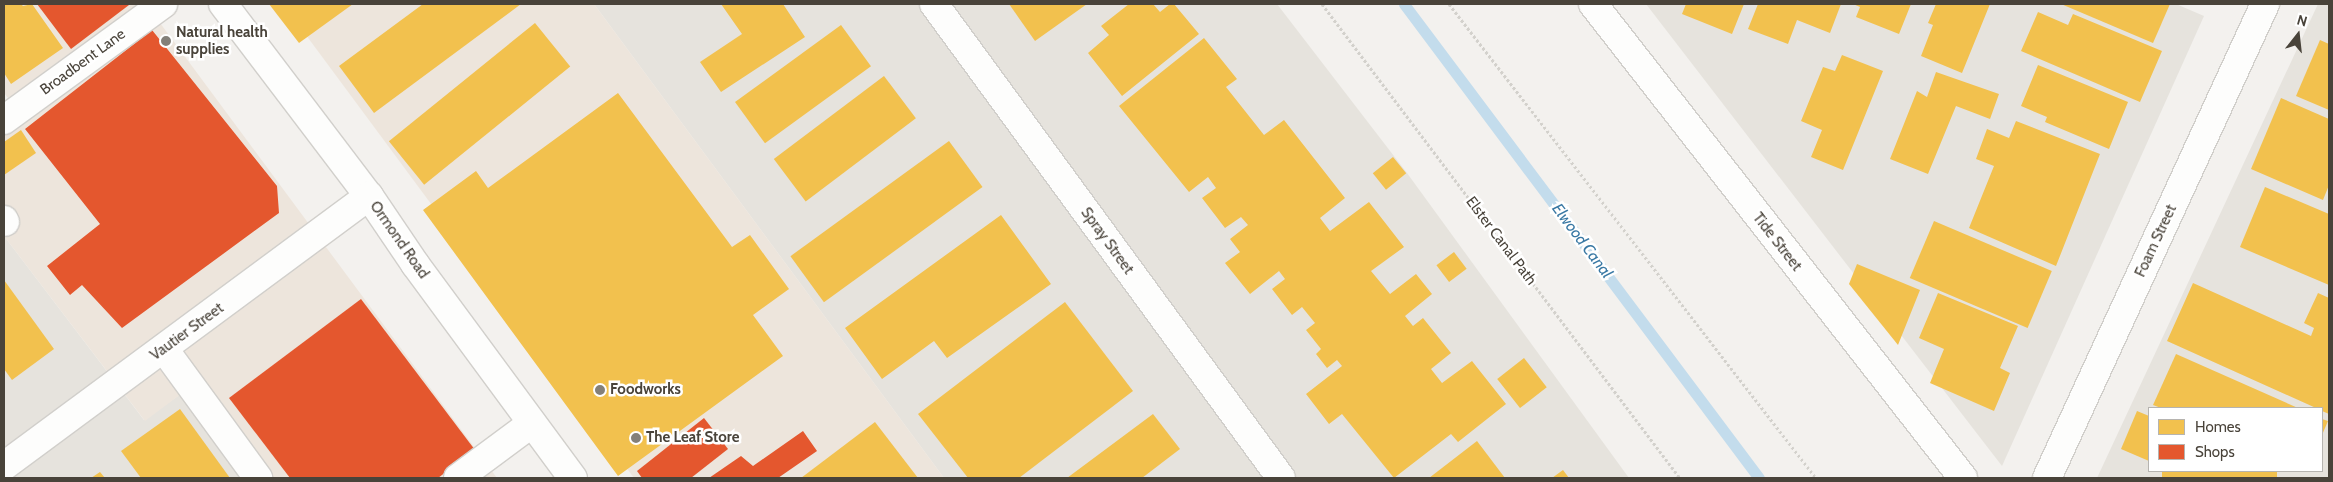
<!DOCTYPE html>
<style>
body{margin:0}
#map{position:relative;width:2333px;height:482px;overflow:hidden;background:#f3f1ee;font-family:Cabin,sans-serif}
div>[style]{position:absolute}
.residential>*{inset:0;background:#e6e3dd}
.commercial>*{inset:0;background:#ede5dc}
.homes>*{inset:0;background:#f2c14e;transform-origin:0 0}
.shops>*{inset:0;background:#e4572e}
.stream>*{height:11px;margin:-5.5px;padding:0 5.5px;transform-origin:5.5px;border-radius:5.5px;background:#c3dcec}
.path>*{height:3px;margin-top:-1.5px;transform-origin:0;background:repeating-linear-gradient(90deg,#d3d1cc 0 2.5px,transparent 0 5px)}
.roads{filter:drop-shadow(1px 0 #d1cfcb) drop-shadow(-1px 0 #d1cfcb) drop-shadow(0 1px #d1cfcb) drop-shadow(0 -1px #d1cfcb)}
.minor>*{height:28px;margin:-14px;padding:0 14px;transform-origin:14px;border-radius:14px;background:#fdfdfc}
.dots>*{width:14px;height:14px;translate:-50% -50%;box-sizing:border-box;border:2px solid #fff;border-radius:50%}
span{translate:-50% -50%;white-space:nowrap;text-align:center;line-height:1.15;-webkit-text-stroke:5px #fff;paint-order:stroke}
.poi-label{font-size:15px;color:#49433a;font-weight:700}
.left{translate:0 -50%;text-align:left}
.street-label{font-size:15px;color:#49433a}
.water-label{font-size:16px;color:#3a79a4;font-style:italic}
.frame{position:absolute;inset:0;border:5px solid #49433a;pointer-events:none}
.legend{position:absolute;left:2148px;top:407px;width:175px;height:65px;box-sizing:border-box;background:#fff;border:1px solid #b6b4b0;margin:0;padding:6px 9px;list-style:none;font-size:15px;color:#49433a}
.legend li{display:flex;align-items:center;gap:10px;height:25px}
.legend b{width:25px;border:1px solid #b6b4b0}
.north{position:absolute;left:2273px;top:10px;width:50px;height:50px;-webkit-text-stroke:4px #fff;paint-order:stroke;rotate:16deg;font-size:14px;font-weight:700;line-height:20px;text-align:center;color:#49433a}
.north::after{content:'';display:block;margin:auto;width:18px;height:22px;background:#49433a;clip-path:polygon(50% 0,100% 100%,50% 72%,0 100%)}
</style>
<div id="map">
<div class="residential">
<div style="clip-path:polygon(594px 4px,1277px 4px,1407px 173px,1629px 478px,944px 478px)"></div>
<div style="clip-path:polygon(1646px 4px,2176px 4px,2204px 16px,2002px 466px)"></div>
<div style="clip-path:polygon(evenodd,2318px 4px,2329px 4px,2329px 478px,2097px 478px,2318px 4px,2149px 408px,2322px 408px,2322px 471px,2149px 471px,2149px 408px)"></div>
<div style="clip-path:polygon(4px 236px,144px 420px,185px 391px,249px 478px,4px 478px)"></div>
</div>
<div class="commercial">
<div style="clip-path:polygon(4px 4px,146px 4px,497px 478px,249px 478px,185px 391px,145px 421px,4px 236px,4px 101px,8px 98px,4px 93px)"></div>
<div style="clip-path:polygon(283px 4px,594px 4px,944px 478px,634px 478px)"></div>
</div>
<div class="homes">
<div style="clip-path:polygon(4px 4px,21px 4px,23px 6px,32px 4px,63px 48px,11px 84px,4px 73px)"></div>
<div style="clip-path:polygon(269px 4px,353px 4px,299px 43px)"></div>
<div style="clip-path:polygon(423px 4px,521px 4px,374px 113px,339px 66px)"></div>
<div style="clip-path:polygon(721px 4px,783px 4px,805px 37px,721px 92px,700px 62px,742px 34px)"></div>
<div style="clip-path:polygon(1009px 4px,1087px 4px,1035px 41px)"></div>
<div style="clip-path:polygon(1129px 4px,1153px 4px,1160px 12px,1170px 4px,1174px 4px,1199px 34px,1122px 96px,1088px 53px,1109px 35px,1101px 26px)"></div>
<div style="clip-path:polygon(1686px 4px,1744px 4px,1732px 34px,1682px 14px)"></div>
<div style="clip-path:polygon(1758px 4px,1841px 4px,1830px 33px,1797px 20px,1788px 44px,1748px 29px)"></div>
<div style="clip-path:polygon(1853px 4px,1911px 4px,1899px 34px,1856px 17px,1860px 7px)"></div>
<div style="clip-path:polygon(1936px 4px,1990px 4px,1962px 73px,1921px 56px,1933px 25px,1928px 23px)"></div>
<div style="clip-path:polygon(2061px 4px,2170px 4px,2153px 43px)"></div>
<div style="clip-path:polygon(2038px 12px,2068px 25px,2073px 14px,2162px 51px,2140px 102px,2021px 51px)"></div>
<div style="left:535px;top:23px;width:56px;height:188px;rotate:51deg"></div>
<div style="left:841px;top:25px;width:51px;height:131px;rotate:54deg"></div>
<div style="clip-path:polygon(1204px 38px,1237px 79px,1226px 87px,1264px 135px,1284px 120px,1345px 198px,1320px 218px,1330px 231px,1369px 202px,1404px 247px,1371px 271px,1390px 294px,1416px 274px,1432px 294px,1405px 316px,1413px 326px,1423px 318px,1451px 353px,1431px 369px,1442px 383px,1472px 361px,1506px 404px,1458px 442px,1451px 434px,1394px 478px,1342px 414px,1329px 424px,1306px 394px,1342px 366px,1337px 360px,1327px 368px,1316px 354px,1321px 349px,1306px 330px,1315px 323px,1302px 307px,1292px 315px,1272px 289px,1285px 279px,1279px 271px,1250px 294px,1225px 263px,1240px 252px,1230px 239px,1248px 225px,1241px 217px,1225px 228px,1202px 198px,1216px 188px,1208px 177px,1189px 192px,1119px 106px)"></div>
<div style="clip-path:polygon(2320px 40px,2329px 44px,2329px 110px,2296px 96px)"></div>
<div style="clip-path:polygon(1842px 55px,1883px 71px,1843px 170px,1811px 157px,1822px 130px,1801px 121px,1823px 67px,1835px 71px)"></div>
<div style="clip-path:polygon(2038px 65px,2128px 102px,2109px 149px,2045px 122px,2047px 117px,2021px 106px)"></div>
<div style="clip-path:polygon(1936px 72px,1999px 94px,1990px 119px,1956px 106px,1928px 174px,1890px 159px,1917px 91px,1927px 97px)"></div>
<div style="left:884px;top:76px;width:53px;height:138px;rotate:53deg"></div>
<div style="clip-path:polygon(618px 93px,732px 247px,750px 235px,789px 289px,753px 315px,783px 356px,618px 476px,423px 210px,476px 171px,488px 188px)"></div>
<div style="clip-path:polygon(2281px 98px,2329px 119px,2329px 185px,2323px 200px,2251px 169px)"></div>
<div style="clip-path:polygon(2016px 121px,2100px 154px,2056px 266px,1969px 228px,1994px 166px,1976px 159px,1987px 129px,2009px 138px)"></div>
<div style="clip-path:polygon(21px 130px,36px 153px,4px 175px,4px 142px)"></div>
<div style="left:949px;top:141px;width:57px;height:196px;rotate:54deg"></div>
<div style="left:1393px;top:157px;width:21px;height:26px;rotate:51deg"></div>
<div style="clip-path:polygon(2265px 187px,2329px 214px,2329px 285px,2240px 247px)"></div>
<div style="clip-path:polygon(1001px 215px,1051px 284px,947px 358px,934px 341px,882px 379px,845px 328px)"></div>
<div style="left:1934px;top:221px;width:128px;height:62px;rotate:23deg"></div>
<div style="left:1454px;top:252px;width:21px;height:22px;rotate:53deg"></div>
<div style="clip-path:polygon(1857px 264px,1920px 290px,1898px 345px,1849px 284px)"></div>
<div style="clip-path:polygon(4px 280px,54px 349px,12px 380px,4px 369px)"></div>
<div style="clip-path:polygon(2193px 283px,2311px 336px,2314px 328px,2304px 323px,2318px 293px,2329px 298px,2329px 414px,2322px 411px,2322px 408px,2316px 408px,2167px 341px)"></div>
<div style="clip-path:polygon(1938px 293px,2018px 326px,2000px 368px,2010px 373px,1994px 411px,1930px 383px,1944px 349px,1919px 338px)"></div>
<div style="clip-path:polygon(1065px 302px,1133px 391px,1019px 478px,968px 478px,918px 414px)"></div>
<div style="clip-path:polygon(2176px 354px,2298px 408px,2161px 408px,2153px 405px)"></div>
<div style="left:1524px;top:358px;width:37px;height:34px;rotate:52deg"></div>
<div style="clip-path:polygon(180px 409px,230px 478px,141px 478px,121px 451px)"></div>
<div style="clip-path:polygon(2137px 411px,2149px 416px,2149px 461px,2121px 449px)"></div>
<div style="clip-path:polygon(1153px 414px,1180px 449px,1142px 478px,1067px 478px)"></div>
<div style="clip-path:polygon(2322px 419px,2328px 421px,2322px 435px)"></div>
<div style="clip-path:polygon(875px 422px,918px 478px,801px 478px)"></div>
<div style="clip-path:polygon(1477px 441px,1505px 478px,1429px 478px)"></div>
<div style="clip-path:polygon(1563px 470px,1569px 478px,1552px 478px)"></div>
<div style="left:2162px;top:471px;width:115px;height:8px"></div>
<div style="clip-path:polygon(100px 472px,105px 478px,91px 478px)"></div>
</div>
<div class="shops">
<div style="clip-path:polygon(37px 4px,128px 4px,129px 5px,71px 49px)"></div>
<div style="clip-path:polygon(152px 30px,277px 186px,279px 213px,122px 328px,82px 285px,70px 295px,47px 266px,100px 224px,25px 129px)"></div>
<div style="clip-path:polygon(361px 299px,475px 450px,438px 478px,290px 478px,229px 398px)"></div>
<div style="clip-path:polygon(704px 418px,728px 449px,691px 478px,642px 478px,637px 471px)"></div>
<div style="clip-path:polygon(803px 431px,817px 451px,778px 478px,709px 478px,741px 456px,753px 466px)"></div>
</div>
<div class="stream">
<div style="left:1404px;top:4px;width:592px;rotate:53.17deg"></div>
</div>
<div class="path">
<div style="left:1322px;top:4px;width:594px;rotate:52.94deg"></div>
<div style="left:1449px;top:4px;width:599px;rotate:52.25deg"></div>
</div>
<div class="roads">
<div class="minor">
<div style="left:223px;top:4px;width:241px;rotate:52.8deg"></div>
<div style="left:369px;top:196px;width:82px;rotate:55.9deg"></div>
<div style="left:415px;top:264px;width:266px;rotate:53.6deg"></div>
<div style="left:934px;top:4px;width:587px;rotate:53.79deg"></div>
<div style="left:1593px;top:4px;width:601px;rotate:52.02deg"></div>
<div style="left:4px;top:120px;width:197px;rotate:-36.1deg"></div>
<div style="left:4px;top:220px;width:2px;rotate:63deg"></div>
<div style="left:164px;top:349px;width:160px;rotate:53.9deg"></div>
<div style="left:4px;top:466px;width:454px;rotate:-36.5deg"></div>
<div style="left:458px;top:478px;width:92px;rotate:-36.6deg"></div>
<div style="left:2047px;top:478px;width:522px;rotate:-65.3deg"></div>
</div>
</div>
<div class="dots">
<div style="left:166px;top:41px;background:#848079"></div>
<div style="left:600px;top:390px;background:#848079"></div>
<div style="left:636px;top:438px;background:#848079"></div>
</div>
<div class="poi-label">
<span class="left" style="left:176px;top:41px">Natural health<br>supplies</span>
<span class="left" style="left:610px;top:390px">Foodworks</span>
<span class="left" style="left:646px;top:438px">The Leaf Store</span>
</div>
<div class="street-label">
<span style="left:83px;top:62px;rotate:-36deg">Broadbent Lane</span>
<span style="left:399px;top:240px;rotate:55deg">Ormond Road</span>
<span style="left:1107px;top:241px;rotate:54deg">Spray Street</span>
<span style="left:1501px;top:241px;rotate:53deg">Elster Canal Path</span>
<span style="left:2156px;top:241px;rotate:-65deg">Foam Street</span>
<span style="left:1777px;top:242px;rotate:52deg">Tide Street</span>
<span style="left:187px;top:332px;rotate:-36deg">Vautier Street</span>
</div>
<div class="water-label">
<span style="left:1582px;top:241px;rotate:53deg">Elwood Canal</span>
</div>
<div class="frame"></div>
<ul class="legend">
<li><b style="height:14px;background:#f2c14e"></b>Homes</li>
<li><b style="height:14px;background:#e4572e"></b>Shops</li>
</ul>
<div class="north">N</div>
</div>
